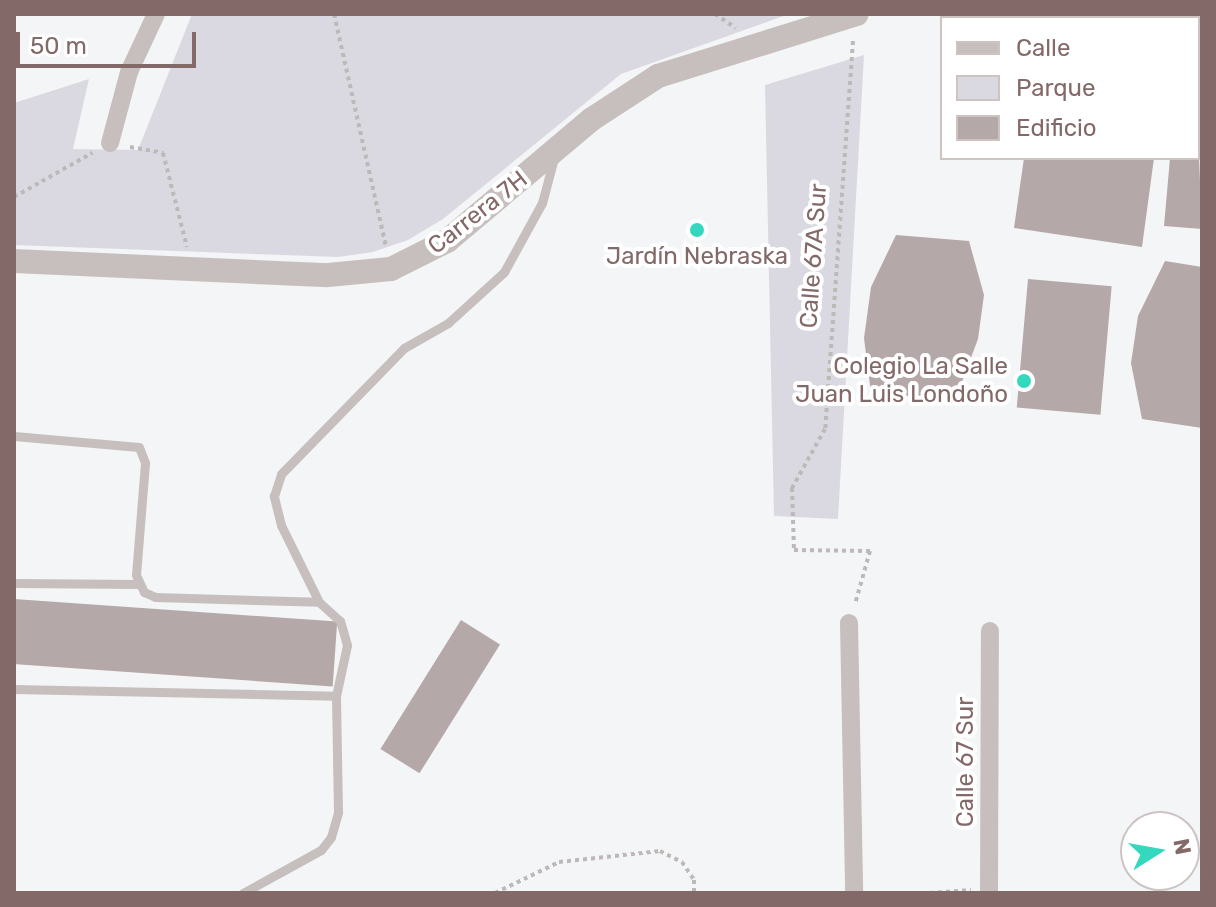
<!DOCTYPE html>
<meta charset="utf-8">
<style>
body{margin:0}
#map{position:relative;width:1216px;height:907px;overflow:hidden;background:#f4f5f7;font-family:Rubik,sans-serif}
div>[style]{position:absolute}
.green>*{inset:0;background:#dad9e1}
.building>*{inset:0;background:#b5a8a8;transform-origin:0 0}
.path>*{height:4px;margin-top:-2px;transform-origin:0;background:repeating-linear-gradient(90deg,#beb9b9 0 4px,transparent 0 8px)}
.service>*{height:9px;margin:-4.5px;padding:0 4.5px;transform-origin:4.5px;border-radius:4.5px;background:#c6bfbe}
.minor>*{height:18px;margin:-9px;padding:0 9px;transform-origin:9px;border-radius:9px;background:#c6bfbe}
.tertiary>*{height:24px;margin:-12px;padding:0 12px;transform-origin:12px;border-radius:12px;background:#c6bfbe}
.dots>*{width:22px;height:22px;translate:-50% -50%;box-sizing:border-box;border:4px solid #fff;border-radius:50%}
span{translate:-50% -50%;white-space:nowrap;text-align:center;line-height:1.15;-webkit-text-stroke:8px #fff;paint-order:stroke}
.street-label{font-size:24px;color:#836968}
.poi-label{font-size:24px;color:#836968}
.right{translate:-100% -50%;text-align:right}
.frame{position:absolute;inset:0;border:16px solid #836968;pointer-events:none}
.legend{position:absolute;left:940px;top:16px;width:260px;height:144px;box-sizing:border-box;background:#fff;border:2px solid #cdc3c3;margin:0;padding:10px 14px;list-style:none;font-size:24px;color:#836968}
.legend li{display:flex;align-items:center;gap:16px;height:40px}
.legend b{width:40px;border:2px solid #cdc3c3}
.north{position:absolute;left:1120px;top:811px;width:80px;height:80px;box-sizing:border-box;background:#fff;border:2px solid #cdc3c3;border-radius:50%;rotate:79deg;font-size:22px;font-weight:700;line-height:32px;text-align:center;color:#836968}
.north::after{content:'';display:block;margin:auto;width:28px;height:36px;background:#33d8bf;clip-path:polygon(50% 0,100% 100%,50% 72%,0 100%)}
.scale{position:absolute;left:16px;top:32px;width:180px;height:36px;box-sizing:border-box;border:4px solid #836968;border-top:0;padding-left:10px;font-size:24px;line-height:28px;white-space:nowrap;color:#836968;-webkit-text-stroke:6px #fff;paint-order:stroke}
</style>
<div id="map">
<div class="green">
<div style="clip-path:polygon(192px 14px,789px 14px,621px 74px,443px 219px,408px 240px,373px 252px,338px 257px,14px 245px,14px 103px,89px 79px,73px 149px,138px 150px)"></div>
<div style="clip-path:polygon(864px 55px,838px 519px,774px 516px,765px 85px)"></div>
</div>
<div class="building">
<div style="clip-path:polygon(1198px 132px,1202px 229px,1164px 226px,1170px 158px,1198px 158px)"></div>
<div style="clip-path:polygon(1024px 158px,1154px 158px,1142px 247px,1014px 228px)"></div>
<div style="clip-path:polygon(896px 235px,969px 241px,984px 295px,978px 339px,955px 400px,871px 393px,864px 338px,871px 287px)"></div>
<div style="clip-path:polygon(1165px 261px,1202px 267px,1202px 428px,1142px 419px,1131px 363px,1138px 316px)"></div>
<div style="left:1028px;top:279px;width:84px;height:129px;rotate:5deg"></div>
<div style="left:14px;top:599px;width:324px;height:65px;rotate:4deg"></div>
<div style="left:461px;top:620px;width:46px;height:152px;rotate:32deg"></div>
</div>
<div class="path">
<div style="left:334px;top:14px;width:239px;rotate:77.4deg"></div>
<div style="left:715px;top:14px;width:25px;rotate:34deg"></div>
<div style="left:853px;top:41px;width:389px;rotate:94.1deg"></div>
<div style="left:825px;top:429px;width:68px;rotate:119.2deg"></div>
<div style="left:792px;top:488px;width:62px;rotate:88.2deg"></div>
<div style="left:794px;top:550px;width:76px;rotate:0.8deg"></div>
<div style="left:870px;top:551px;width:55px;rotate:105.8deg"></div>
<div style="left:130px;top:147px;width:34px;rotate:10deg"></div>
<div style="left:163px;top:153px;width:97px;rotate:75.7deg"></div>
<div style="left:14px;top:197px;width:90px;rotate:-29.4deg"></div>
<div style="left:495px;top:893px;width:71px;rotate:-25.8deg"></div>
<div style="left:559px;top:862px;width:102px;rotate:-6.2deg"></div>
<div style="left:660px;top:851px;width:25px;rotate:27deg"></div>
<div style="left:682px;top:862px;width:22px;rotate:56deg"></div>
<div style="left:694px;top:880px;width:13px;rotate:90deg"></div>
<div style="left:930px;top:893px;width:41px;rotate:-4.2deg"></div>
</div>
<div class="service">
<div style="left:14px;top:436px;width:125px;rotate:5deg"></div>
<div style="left:139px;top:447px;width:17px;rotate:69deg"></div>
<div style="left:145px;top:463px;width:112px;rotate:94.6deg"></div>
<div style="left:136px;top:575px;width:19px;rotate:65deg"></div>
<div style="left:144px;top:592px;width:12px;rotate:24deg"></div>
<div style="left:155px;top:597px;width:164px;rotate:1.7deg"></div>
<div style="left:14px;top:583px;width:125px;rotate:0.5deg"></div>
<div style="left:14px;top:689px;width:322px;rotate:1.2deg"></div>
<div style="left:243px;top:893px;width:89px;rotate:-28.9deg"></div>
<div style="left:321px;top:850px;width:16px;rotate:-52deg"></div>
<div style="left:331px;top:837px;width:26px;rotate:-74deg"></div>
<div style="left:338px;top:812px;width:116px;rotate:-91deg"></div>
<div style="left:336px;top:696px;width:52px;rotate:-77.8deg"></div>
<div style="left:347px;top:645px;width:25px;rotate:-106deg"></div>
<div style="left:340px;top:621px;width:28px;rotate:-138deg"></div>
<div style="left:319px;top:602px;width:86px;rotate:-116.3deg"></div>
<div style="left:281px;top:525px;width:30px;rotate:-104deg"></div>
<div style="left:274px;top:496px;width:23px;rotate:-72deg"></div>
<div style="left:281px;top:474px;width:176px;rotate:-45.7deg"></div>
<div style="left:404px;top:348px;width:51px;rotate:-29.6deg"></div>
<div style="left:448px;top:323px;width:76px;rotate:-42.3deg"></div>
<div style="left:504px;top:272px;width:79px;rotate:-61.2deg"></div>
<div style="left:542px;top:203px;width:47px;rotate:-75.1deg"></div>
</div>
<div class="minor">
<div style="left:110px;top:143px;width:73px;rotate:-75deg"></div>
<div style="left:129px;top:72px;width:64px;rotate:-65deg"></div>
<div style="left:849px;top:623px;width:270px;rotate:88.9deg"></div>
<div style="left:989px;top:893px;width:262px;rotate:-89.8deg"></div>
</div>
<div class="tertiary">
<div style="left:1071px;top:14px;width:16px;rotate:15deg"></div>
<div style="left:1198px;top:35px;width:4px"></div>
<div style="left:14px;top:261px;width:314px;rotate:2.6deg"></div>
<div style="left:328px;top:275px;width:63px;rotate:-5.4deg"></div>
<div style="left:391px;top:269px;width:63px;rotate:-26.6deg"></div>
<div style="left:447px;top:241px;width:189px;rotate:-40.1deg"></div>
<div style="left:592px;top:119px;width:79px;rotate:-33.1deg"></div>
<div style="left:658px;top:76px;width:208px;rotate:-17.3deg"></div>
</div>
<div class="dots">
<div style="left:697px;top:230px;background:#33d8bf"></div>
<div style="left:1024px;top:381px;background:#33d8bf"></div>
</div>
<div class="street-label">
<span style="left:478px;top:213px;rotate:-38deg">Carrera 7H</span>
<span style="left:814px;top:256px;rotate:-86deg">Calle 67A Sur</span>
<span style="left:966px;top:762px;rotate:-90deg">Calle 67 Sur</span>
</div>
<div class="poi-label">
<span style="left:697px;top:257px">Jardín Nebraska</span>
<span class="right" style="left:1008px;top:381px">Colegio La Salle<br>Juan Luis Londoño</span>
</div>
<div class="frame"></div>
<ul class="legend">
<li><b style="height:10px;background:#c6bfbe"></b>Calle</li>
<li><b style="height:22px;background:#dad9e1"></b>Parque</li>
<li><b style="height:22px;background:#b5a8a8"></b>Edificio</li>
</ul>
<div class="north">N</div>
<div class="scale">50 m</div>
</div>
